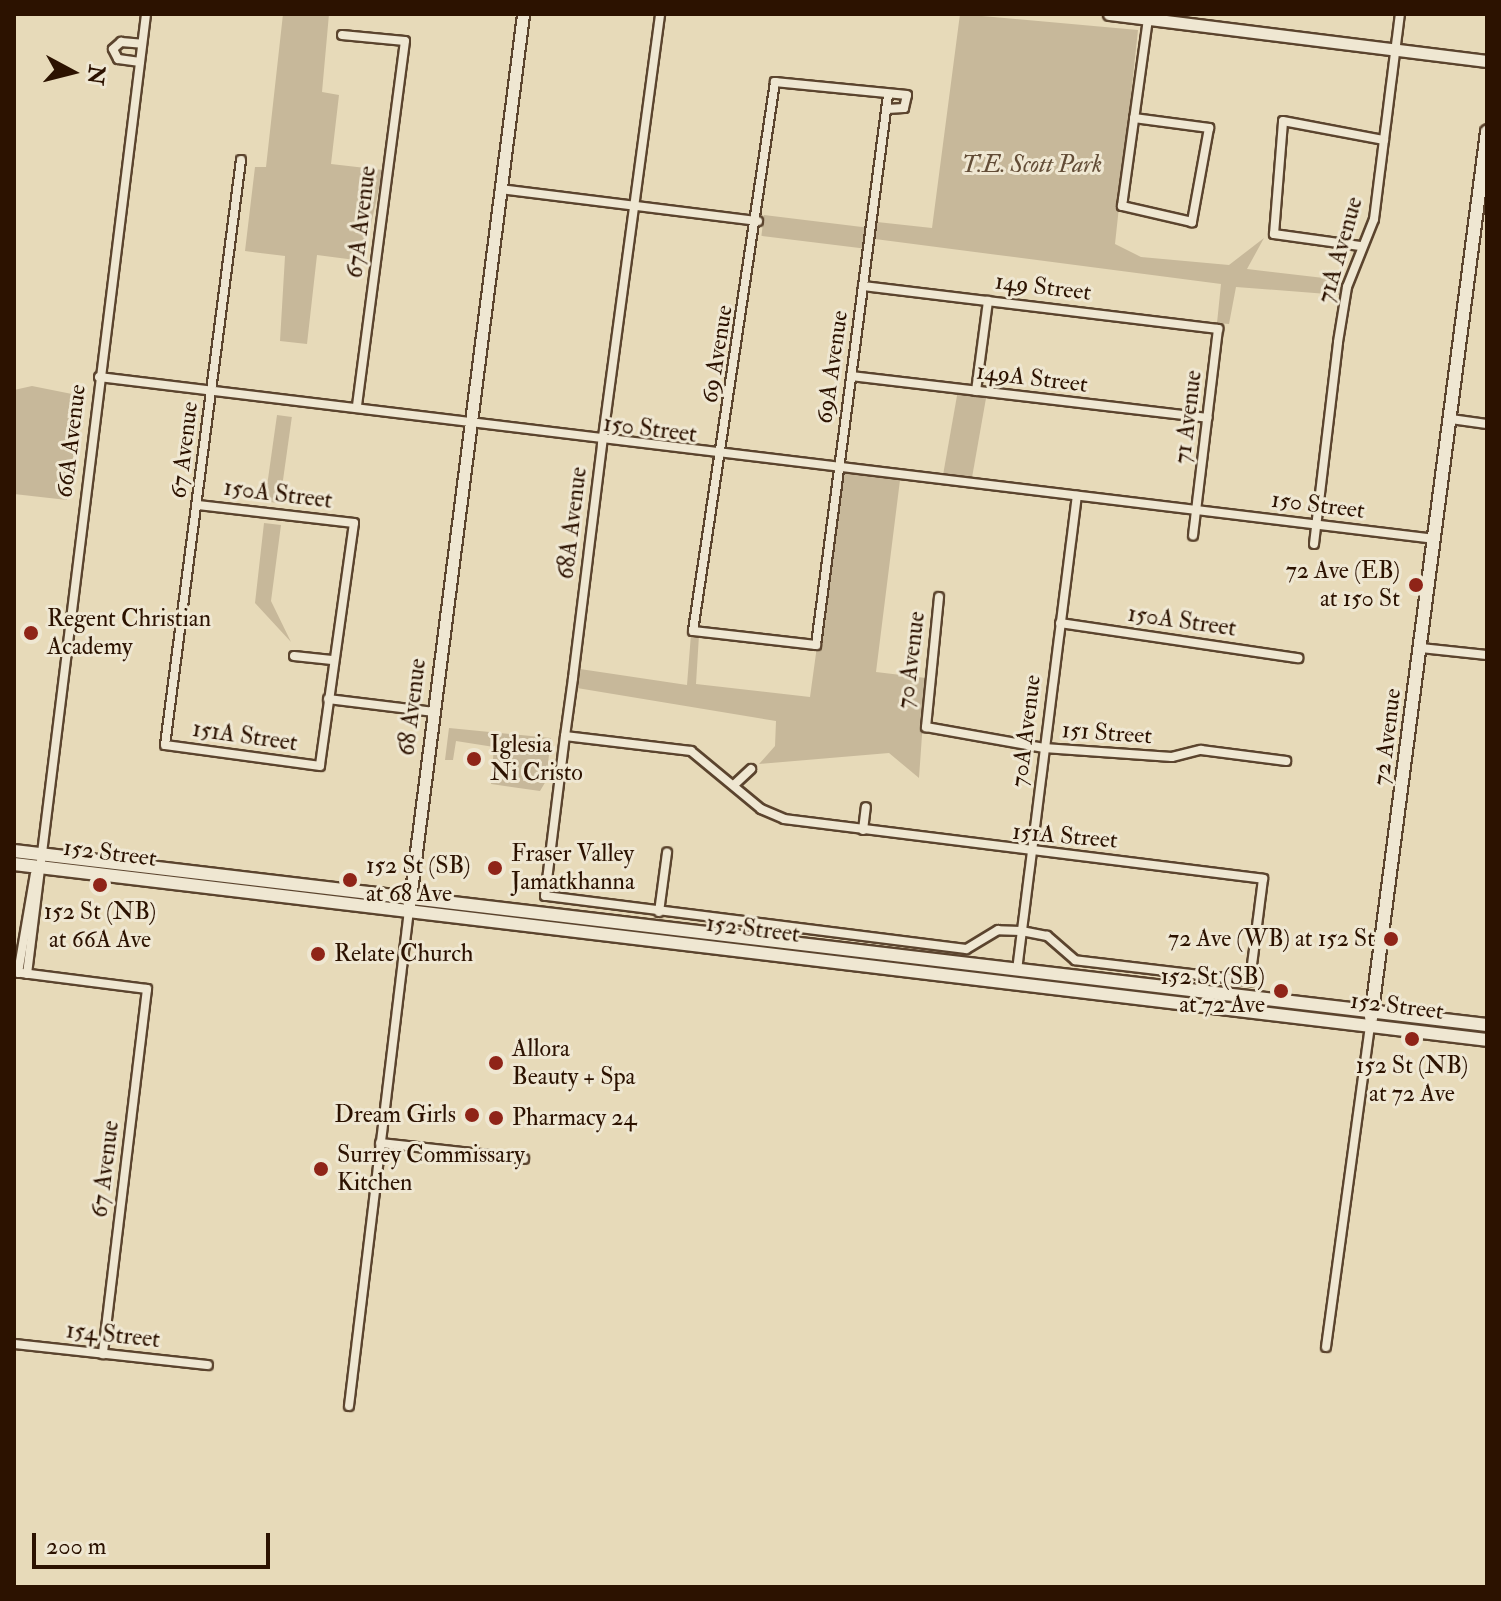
<!DOCTYPE html>
<style>
body{margin:0}
#map{position:relative;width:1501px;height:1601px;overflow:hidden;background:#e7dab9;font-family:"IM FELL Double Pica",serif}
div>[style]{position:absolute}
.green>*{inset:0;background:#c7b89a;transform-origin:0 0}
.roads{filter:drop-shadow(2px 0 #5b442e) drop-shadow(-2px 0 #5b442e) drop-shadow(0 2px #5b442e) drop-shadow(0 -2px #5b442e)}
.minor>*{height:8px;margin:-4px;padding:0 4px;transform-origin:4px;border-radius:4px;background:#efe7d2}
.tertiary>*{height:11px;margin:-5.5px;padding:0 5.5px;transform-origin:5.5px;border-radius:5.5px;background:#efe7d2}
.secondary>*{height:12px;margin:-6px;padding:0 6px;transform-origin:6px;border-radius:6px;background:#efe7d2}
.dots>*{width:22px;height:22px;translate:-50% -50%;box-sizing:border-box;border:4px solid #efe7d2;border-radius:50%}
span{translate:-50% -50%;white-space:nowrap;text-align:center;line-height:1.15;-webkit-text-stroke:6px #efe7d2;paint-order:stroke}
.park-label{font-size:24px;color:#624c36;font-style:italic}
.street-label{font-size:24px;color:#2c1200}
.poi-label{font-size:24px;color:#2c1200}
.right{translate:-100% -50%;text-align:right}
.left{translate:0 -50%;text-align:left}
.frame{position:absolute;inset:0;border:16px solid #2c1200;pointer-events:none}
.north{position:absolute;left:32px;top:32px;width:80px;height:80px;-webkit-text-stroke:6px #efe7d2;paint-order:stroke;rotate:97deg;font-size:22px;font-weight:700;line-height:32px;text-align:center;color:#2c1200}
.north::after{content:'';display:block;margin:auto;width:28px;height:36px;background:#2c1200;clip-path:polygon(50% 0,100% 100%,50% 72%,0 100%)}
.scale{position:absolute;left:32px;top:1533px;width:238px;height:36px;box-sizing:border-box;border:4px solid #2c1200;border-top:0;padding-left:10px;font-size:24px;line-height:28px;white-space:nowrap;color:#2c1200;-webkit-text-stroke:6px #efe7d2;paint-order:stroke}
</style>
<div id="map">
<div class="green">
<div style="clip-path:polygon(283px 14px,329px 14px,322px 92px,339px 95px,331px 164px,383px 170px,363px 261px,317px 255px,307px 344px,280px 341px,285px 256px,245px 251px,255px 167px,266px 167px)"></div>
<div style="clip-path:polygon(960px 14px,1138px 30px,1115px 244px,1141px 257px,1229px 265px,1264px 238px,1247px 269px,1341px 280px,1340px 295px,1236px 287px,1229px 324px,1217px 323px,1221px 284px,875px 239px,877px 222px,932px 228px)"></div>
<div style="left:764px;top:215px;width:105px;height:21px;rotate:7deg"></div>
<div style="clip-path:polygon(32px 386px,82px 396px,67px 500px,14px 494px,14px 390px)"></div>
<div style="left:958px;top:390px;width:29px;height:90px;rotate:10deg"></div>
<div style="left:277px;top:415px;width:15px;height:87px;rotate:8deg"></div>
<div style="clip-path:polygon(841px 472px,900px 480px,876px 672px,926px 678px,919px 778px,889px 753px,759px 764px,775px 746px,776px 721px,577px 688px,580px 669px,687px 685px,691px 634px,699px 635px,696px 684px,810px 697px)"></div>
<div style="clip-path:polygon(264px 523px,281px 525px,271px 601px,291px 642px,255px 603px)"></div>
<div style="clip-path:polygon(449px 728px,551px 738px,546px 781px,540px 791px,491px 784px,494px 747px,456px 741px,453px 760px,445px 760px)"></div>
</div>
<div class="roads">
<div class="minor">
<div style="left:342px;top:35px;width:63px;rotate:5.4deg"></div>
<div style="left:405px;top:41px;width:370px;rotate:97.5deg"></div>
<div style="left:140px;top:62px;width:22px;rotate:-172deg"></div>
<div style="left:118px;top:59px;width:11px;rotate:-117deg"></div>
<div style="left:113px;top:49px;width:11px;rotate:-41deg"></div>
<div style="left:121px;top:42px;width:21px;rotate:5deg"></div>
<div style="left:887px;top:109px;width:17px;rotate:-3deg"></div>
<div style="left:904px;top:108px;width:13px;rotate:-77deg"></div>
<div style="left:907px;top:95px;width:133px;rotate:-174.4deg"></div>
<div style="left:775px;top:82px;width:555px;rotate:98.5deg"></div>
<div style="left:693px;top:631px;width:124px;rotate:6.5deg"></div>
<div style="left:816px;top:645px;width:555px;rotate:-82.54deg"></div>
<div style="left:1134px;top:118px;width:76px;rotate:7.6deg"></div>
<div style="left:1209px;top:128px;width:96px;rotate:100.3deg"></div>
<div style="left:1192px;top:222px;width:72px;rotate:-167.1deg"></div>
<div style="left:1122px;top:206px;width:7px;rotate:-82deg"></div>
<div style="left:1123px;top:199px;width:182px;rotate:-82.1deg"></div>
<div style="left:500px;top:189px;width:260px;rotate:7.1deg"></div>
<div style="left:1360px;top:246px;width:87px;rotate:-172.1deg"></div>
<div style="left:1274px;top:234px;width:113px;rotate:-85.4deg"></div>
<div style="left:1283px;top:121px;width:103px;rotate:10.7deg"></div>
<div style="left:863px;top:286px;width:358px;rotate:6.9deg"></div>
<div style="left:1218px;top:329px;width:208px;rotate:96.9deg"></div>
<div style="left:851px;top:376px;width:359px;rotate:6.7deg"></div>
<div style="left:99px;top:377px;width:1346px;rotate:6.91deg"></div>
<div style="left:976px;top:391px;width:91px;rotate:-82.4deg"></div>
<div style="left:1451px;top:419px;width:36px;rotate:8deg"></div>
<div style="left:198px;top:505px;width:157px;rotate:6.6deg"></div>
<div style="left:354px;top:523px;width:245px;rotate:98deg"></div>
<div style="left:320px;top:766px;width:156px;rotate:-172.3deg"></div>
<div style="left:165px;top:745px;width:590px;rotate:-82.6deg"></div>
<div style="left:1314px;top:544px;width:203px;rotate:-83.2deg"></div>
<div style="left:1338px;top:342px;width:56px;rotate:-80.7deg"></div>
<div style="left:1347px;top:287px;width:73px;rotate:-68.3deg"></div>
<div style="left:1374px;top:219px;width:207px;rotate:-82.8deg"></div>
<div style="left:939px;top:597px;width:131px;rotate:95.7deg"></div>
<div style="left:926px;top:727px;width:120px;rotate:10.1deg"></div>
<div style="left:1044px;top:748px;width:128px;rotate:4deg"></div>
<div style="left:1172px;top:757px;width:30px;rotate:-14deg"></div>
<div style="left:1201px;top:750px;width:86px;rotate:7.4deg"></div>
<div style="left:1060px;top:623px;width:241px;rotate:8.4deg"></div>
<div style="left:1421px;top:648px;width:66px;rotate:6.1deg"></div>
<div style="left:294px;top:656px;width:38px;rotate:6deg"></div>
<div style="left:328px;top:699px;width:107px;rotate:7deg"></div>
<div style="left:565px;top:736px;width:127px;rotate:6.8deg"></div>
<div style="left:691px;top:751px;width:91px;rotate:39.6deg"></div>
<div style="left:761px;top:809px;width:25px;rotate:23deg"></div>
<div style="left:784px;top:819px;width:483px;rotate:7.1deg"></div>
<div style="left:1263px;top:879px;width:103px;rotate:97.3deg"></div>
<div style="left:1250px;top:981px;width:176px;rotate:-173.2deg"></div>
<div style="left:1075px;top:960px;width:37px;rotate:-139deg"></div>
<div style="left:1047px;top:936px;width:26px;rotate:-169deg"></div>
<div style="left:1021px;top:931px;width:23px;rotate:-178deg"></div>
<div style="left:998px;top:930px;width:37px;rotate:149deg"></div>
<div style="left:966px;top:949px;width:424px;rotate:-172.8deg"></div>
<div style="left:545px;top:896px;width:161px;rotate:-82.9deg"></div>
<div style="left:565px;top:736px;width:59px;rotate:-82.1deg"></div>
<div style="left:573px;top:678px;width:236px;rotate:-82.9deg"></div>
<div style="left:602px;top:444px;width:434px;rotate:-82.3deg"></div>
<div style="left:735px;top:784px;width:22px;rotate:-43deg"></div>
<div style="left:863px;top:830px;width:23px;rotate:-83deg"></div>
<div style="left:659px;top:912px;width:60px;rotate:-82.3deg"></div>
<div style="left:1017px;top:970px;width:478px;rotate:-82.8deg"></div>
<div style="left:14px;top:972px;width:134px;rotate:7.3deg"></div>
<div style="left:147px;top:989px;width:368px;rotate:96.9deg"></div>
<div style="left:18px;top:973px;width:100px;rotate:-80.3deg"></div>
<div style="left:27px;top:974px;width:967px;rotate:-82.93deg"></div>
<div style="left:380px;top:1143px;width:145px;rotate:6.3deg"></div>
<div style="left:14px;top:1344px;width:195px;rotate:6.2deg"></div>
<div style="left:1326px;top:1347px;width:325px;rotate:-82.2deg"></div>
<div style="left:349px;top:1406px;width:498px;rotate:-83.1deg"></div>
</div>
<div class="tertiary">
<div style="left:1109px;top:14px;width:381px;rotate:7.1deg"></div>
<div style="left:409px;top:907px;width:900px;rotate:-82.72deg"></div>
</div>
<div class="secondary">
<div style="left:14px;top:851px;width:1483px;rotate:6.74deg"></div>
<div style="left:14px;top:864px;width:1483px;rotate:6.81deg"></div>
<div style="left:1371px;top:1018px;width:894px;rotate:-82.54deg"></div>
</div>
</div>
<div class="dots">
<div style="left:1416px;top:585px;background:#8f2418"></div>
<div style="left:31px;top:633px;background:#8f2418"></div>
<div style="left:474px;top:759px;background:#8f2418"></div>
<div style="left:495px;top:868px;background:#8f2418"></div>
<div style="left:350px;top:880px;background:#8f2418"></div>
<div style="left:100px;top:885px;background:#8f2418"></div>
<div style="left:1391px;top:939px;background:#8f2418"></div>
<div style="left:318px;top:954px;background:#8f2418"></div>
<div style="left:1281px;top:991px;background:#8f2418"></div>
<div style="left:1412px;top:1039px;background:#8f2418"></div>
<div style="left:496px;top:1063px;background:#8f2418"></div>
<div style="left:472px;top:1115px;background:#8f2418"></div>
<div style="left:496px;top:1118px;background:#8f2418"></div>
<div style="left:321px;top:1169px;background:#8f2418"></div>
</div>
<div class="park-label">
<span style="left:1032px;top:165px">T.E. Scott Park</span>
</div>
<div class="street-label">
<span style="left:361px;top:222px;rotate:-83deg">67A Avenue</span>
<span style="left:1340px;top:250px;rotate:-74deg">71A Avenue</span>
<span style="left:1043px;top:287px;rotate:7deg">149 Street</span>
<span style="left:717px;top:354px;rotate:-81deg">69 Avenue</span>
<span style="left:832px;top:367px;rotate:-82deg">69A Avenue</span>
<span style="left:1032px;top:378px;rotate:7deg">149A Street</span>
<span style="left:1188px;top:417px;rotate:-83deg">71 Avenue</span>
<span style="left:650px;top:429px;rotate:7deg">150 Street</span>
<span style="left:71px;top:441px;rotate:-83deg">66A Avenue</span>
<span style="left:184px;top:450px;rotate:-83deg">67 Avenue</span>
<span style="left:278px;top:494px;rotate:7deg">150A Street</span>
<span style="left:1318px;top:505px;rotate:7deg">150 Street</span>
<span style="left:572px;top:523px;rotate:-83deg">68A Avenue</span>
<span style="left:1182px;top:621px;rotate:8deg">150A Street</span>
<span style="left:911px;top:660px;rotate:-83deg">70 Avenue</span>
<span style="left:412px;top:707px;rotate:-83deg">68 Avenue</span>
<span style="left:1026px;top:731px;rotate:-83deg">70A Avenue</span>
<span style="left:1107px;top:733px;rotate:4deg">151 Street</span>
<span style="left:245px;top:736px;rotate:8deg">151A Street</span>
<span style="left:1387px;top:737px;rotate:-83deg">72 Avenue</span>
<span style="left:1065px;top:836px;rotate:5deg">151A Street</span>
<span style="left:110px;top:853px;rotate:7deg">152 Street</span>
<span style="left:753px;top:929px;rotate:7deg">152 Street</span>
<span style="left:1397px;top:1006px;rotate:7deg">152 Street</span>
<span style="left:105px;top:1169px;rotate:-83deg">67 Avenue</span>
<span style="left:113px;top:1335px;rotate:6deg">154 Street</span>
</div>
<div class="poi-label">
<span class="right" style="left:1400px;top:585px">72 Ave (EB)<br>at 150 St</span>
<span class="left" style="left:47px;top:633px">Regent Christian<br>Academy</span>
<span class="left" style="left:490px;top:759px">Iglesia<br>Ni Cristo</span>
<span class="left" style="left:511px;top:868px">Fraser Valley<br>Jamatkhanna</span>
<span class="left" style="left:366px;top:880px">152 St (SB)<br>at 68 Ave</span>
<span style="left:100px;top:926px">152 St (NB)<br>at 66A Ave</span>
<span class="right" style="left:1375px;top:939px">72 Ave (WB) at 152 St</span>
<span class="left" style="left:334px;top:954px">Relate Church</span>
<span class="right" style="left:1265px;top:991px">152 St (SB)<br>at 72 Ave</span>
<span class="left" style="left:512px;top:1063px">Allora<br>Beauty + Spa</span>
<span style="left:1412px;top:1080px">152 St (NB)<br>at 72 Ave</span>
<span class="right" style="left:456px;top:1115px">Dream Girls</span>
<span class="left" style="left:512px;top:1118px">Pharmacy 24</span>
<span class="left" style="left:337px;top:1169px">Surrey Commissary<br>Kitchen</span>
</div>
<div class="frame"></div>
<div class="north">N</div>
<div class="scale">200 m</div>
</div>
